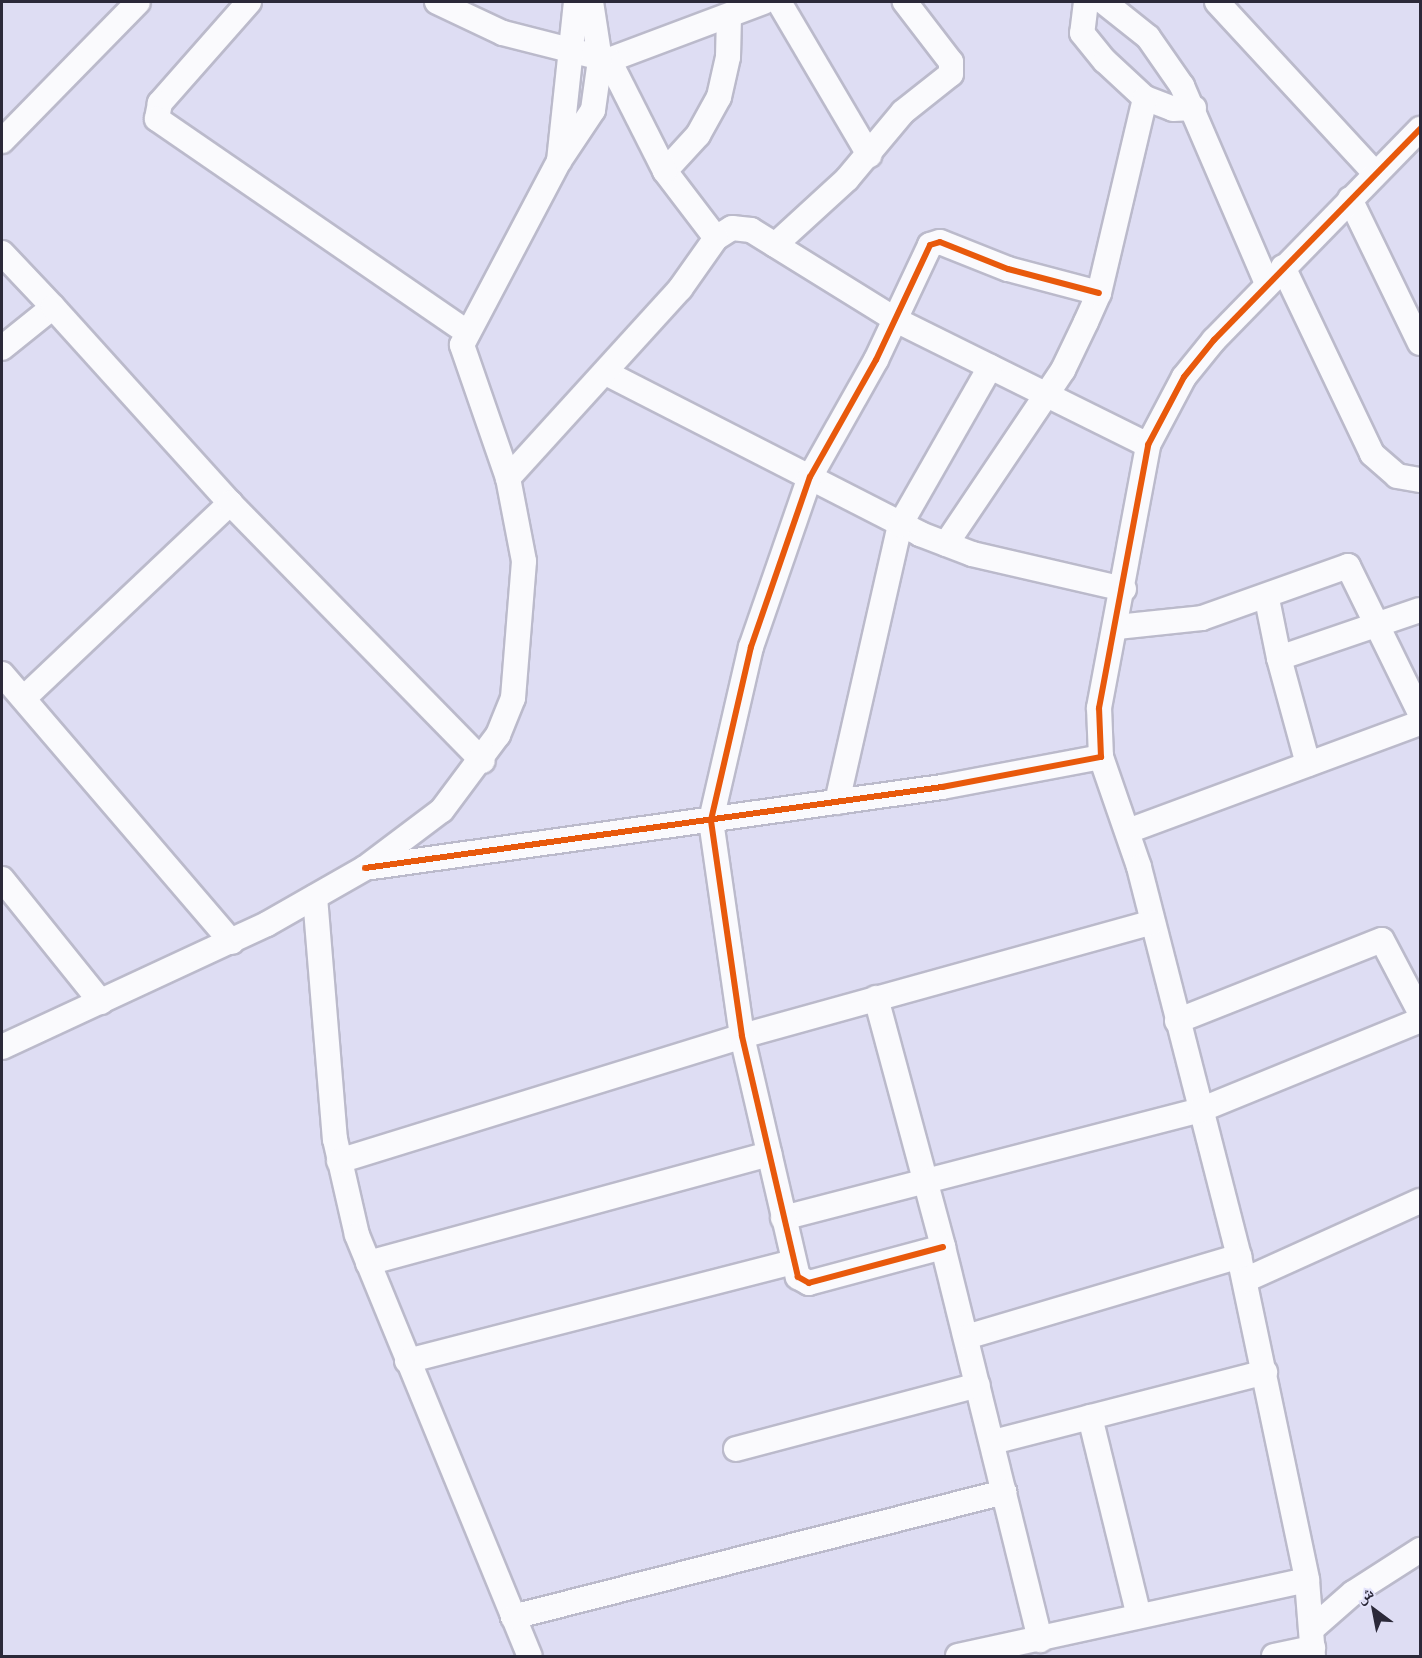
<!DOCTYPE html>
<meta charset="utf-8">
<style>
body{margin:0}
#map{position:relative;width:1422px;height:1658px;overflow:hidden;background:#deddf3;font-family:Inter,"Noto Naskh Arabic",sans-serif}
div>[style]{position:absolute}
.roads{filter:drop-shadow(2px 0 #bbbacb) drop-shadow(-2px 0 #bbbacb) drop-shadow(0 2px #bbbacb) drop-shadow(0 -2px #bbbacb)}
.minor>*{height:24px;margin:-12px;padding:0 12px;transform-origin:12px;border-radius:12px;background:#fafafd}
.cycleway>*{height:6px;margin:-3px;padding:0 3px;transform-origin:3px;border-radius:3px;background:#e8590c}
span{translate:-50% -50%;white-space:nowrap;text-align:center;line-height:1.15;-webkit-text-stroke:6px #e4e3fb;paint-order:stroke}
.frame{position:absolute;inset:0;border:3px solid #2b2939;pointer-events:none}
.north{position:absolute;left:1344px;top:1580px;width:60px;height:60px;-webkit-text-stroke:4px #e4e3fb;paint-order:stroke;rotate:328deg;font-size:16px;font-weight:700;line-height:24px;text-align:center;color:#2b2939}
.north::after{content:'';display:block;margin:auto;width:21px;height:27px;background:#2b2939;clip-path:polygon(50% 0,100% 100%,50% 72%,0 100%)}
</style>
<div id="map">
<div class="roads">
<div class="minor">
<div style="left:249px;top:2px;width:135px;rotate:131.4deg"></div>
<div style="left:160px;top:103px;width:16px;rotate:101deg"></div>
<div style="left:157px;top:119px;width:376px;rotate:34.5deg"></div>
<div style="left:437px;top:2px;width:73px;rotate:25.2deg"></div>
<div style="left:503px;top:33px;width:109px;rotate:14.3deg"></div>
<div style="left:609px;top:60px;width:165px;rotate:-20.6deg"></div>
<div style="left:779px;top:2px;width:178px;rotate:59.5deg"></div>
<div style="left:1086px;top:2px;width:31px;rotate:97deg"></div>
<div style="left:1082px;top:33px;width:36px;rotate:51deg"></div>
<div style="left:1105px;top:61px;width:54px;rotate:42.8deg"></div>
<div style="left:1145px;top:98px;width:30px;rotate:21deg"></div>
<div style="left:1173px;top:109px;width:21px;rotate:-3deg"></div>
<div style="left:1104px;top:2px;width:56px;rotate:38.5deg"></div>
<div style="left:1148px;top:37px;width:60px;rotate:55.2deg"></div>
<div style="left:1182px;top:86px;width:215px;rotate:66.7deg"></div>
<div style="left:1217px;top:2px;width:233px;rotate:47.3deg"></div>
<div style="left:2px;top:141px;width:194px;rotate:-45.6deg"></div>
<div style="left:559px;top:161px;width:160px;rotate:-83.9deg"></div>
<div style="left:665px;top:171px;width:49px;rotate:-47.5deg"></div>
<div style="left:698px;top:135px;width:43px;rotate:-61.1deg"></div>
<div style="left:719px;top:97px;width:41px;rotate:-77.3deg"></div>
<div style="left:728px;top:57px;width:41px;rotate:-88.6deg"></div>
<div style="left:1350px;top:199px;width:160px;rotate:64.1deg"></div>
<div style="left:716px;top:238px;width:19px;rotate:-32deg"></div>
<div style="left:732px;top:228px;width:19px;rotate:6deg"></div>
<div style="left:751px;top:230px;width:171px;rotate:31.8deg"></div>
<div style="left:896px;top:320px;width:281px;rotate:26.4deg"></div>
<div style="left:775px;top:245px;width:98px;rotate:-42.5deg"></div>
<div style="left:847px;top:179px;width:87px;rotate:-50.1deg"></div>
<div style="left:903px;top:112px;width:61px;rotate:-38.4deg"></div>
<div style="left:951px;top:74px;width:12px;rotate:-90deg"></div>
<div style="left:951px;top:62px;width:76px;rotate:-127.5deg"></div>
<div style="left:2px;top:253px;width:74px;rotate:46.6deg"></div>
<div style="left:1283px;top:267px;width:207px;rotate:64.5deg"></div>
<div style="left:1372px;top:454px;width:33px;rotate:41deg"></div>
<div style="left:1397px;top:476px;width:23px;rotate:10deg"></div>
<div style="left:2px;top:348px;width:65px;rotate:-38.8deg"></div>
<div style="left:53px;top:307px;width:264px;rotate:47.9deg"></div>
<div style="left:606px;top:373px;width:353px;rotate:27.1deg"></div>
<div style="left:920px;top:534px;width:56px;rotate:21deg"></div>
<div style="left:972px;top:554px;width:156px;rotate:13deg"></div>
<div style="left:508px;top:478px;width:256px;rotate:-47.7deg"></div>
<div style="left:680px;top:289px;width:62px;rotate:-54.8deg"></div>
<div style="left:716px;top:238px;width:84px;rotate:-127.3deg"></div>
<div style="left:665px;top:171px;width:124px;rotate:-116.8deg"></div>
<div style="left:946px;top:544px;width:210px;rotate:-56.1deg"></div>
<div style="left:1063px;top:370px;width:53px;rotate:-64.4deg"></div>
<div style="left:1086px;top:322px;width:32px;rotate:-66deg"></div>
<div style="left:1099px;top:293px;width:200px;rotate:-76.7deg"></div>
<div style="left:1267px;top:599px;width:60px;rotate:78.5deg"></div>
<div style="left:1279px;top:658px;width:149px;rotate:-18.8deg"></div>
<div style="left:1117px;top:627px;width:85px;rotate:-6deg"></div>
<div style="left:1202px;top:618px;width:155px;rotate:-19.6deg"></div>
<div style="left:1348px;top:566px;width:164px;rotate:63.9deg"></div>
<div style="left:1279px;top:658px;width:110px;rotate:74.7deg"></div>
<div style="left:2px;top:674px;width:353px;rotate:49.4deg"></div>
<div style="left:24px;top:698px;width:284px;rotate:-43.4deg"></div>
<div style="left:230px;top:503px;width:361px;rotate:45.6deg"></div>
<div style="left:1101px;top:757px;width:116px;rotate:70.9deg"></div>
<div style="left:1139px;top:867px;width:402px;rotate:75.6deg"></div>
<div style="left:1239px;top:1256px;width:331px;rotate:78.1deg"></div>
<div style="left:1307px;top:1580px;width:76px;rotate:85.5deg"></div>
<div style="left:837px;top:802px;width:284px;rotate:-77.2deg"></div>
<div style="left:900px;top:525px;width:182px;rotate:-60.3deg"></div>
<div style="left:1128px;top:831px;width:311px;rotate:-20.3deg"></div>
<div style="left:365px;top:868px;width:583px;rotate:-7.99deg"></div>
<div style="left:942px;top:787px;width:162px;rotate:-10.7deg"></div>
<div style="left:1101px;top:757px;width:49px;rotate:-92.3deg"></div>
<div style="left:1099px;top:708px;width:268px;rotate:-79.4deg"></div>
<div style="left:1148px;top:445px;width:77px;rotate:-62.1deg"></div>
<div style="left:1184px;top:377px;width:48px;rotate:-51deg"></div>
<div style="left:1214px;top:340px;width:295px;rotate:-45.7deg"></div>
<div style="left:2px;top:879px;width:158px;rotate:51.2deg"></div>
<div style="left:315px;top:897px;width:243px;rotate:85.3deg"></div>
<div style="left:335px;top:1139px;width:98px;rotate:77.1deg"></div>
<div style="left:357px;top:1235px;width:455px;rotate:67.7deg"></div>
<div style="left:876px;top:998px;width:258px;rotate:74.9deg"></div>
<div style="left:943px;top:1247px;width:405px;rotate:76.1deg"></div>
<div style="left:1177px;top:1021px;width:220px;rotate:-21.6deg"></div>
<div style="left:1382px;top:940px;width:81px;rotate:62.2deg"></div>
<div style="left:2px;top:1047px;width:292px;rotate:-24.9deg"></div>
<div style="left:267px;top:924px;width:113px;rotate:-29.7deg"></div>
<div style="left:365px;top:868px;width:96px;rotate:-37deg"></div>
<div style="left:442px;top:810px;width:94px;rotate:-53.3deg"></div>
<div style="left:498px;top:735px;width:40px;rotate:-68deg"></div>
<div style="left:513px;top:698px;width:137px;rotate:-85.4deg"></div>
<div style="left:524px;top:561px;width:85px;rotate:-100.9deg"></div>
<div style="left:508px;top:478px;width:141px;rotate:-109.1deg"></div>
<div style="left:462px;top:345px;width:208px;rotate:-62.2deg"></div>
<div style="left:559px;top:161px;width:61px;rotate:-56.3deg"></div>
<div style="left:593px;top:110px;width:50px;rotate:-82deg"></div>
<div style="left:600px;top:60px;width:59px;rotate:-98.8deg"></div>
<div style="left:339px;top:1161px;width:422px;rotate:-17.2deg"></div>
<div style="left:742px;top:1036px;width:426px;rotate:-15.5deg"></div>
<div style="left:783px;top:1218px;width:431px;rotate:-14.5deg"></div>
<div style="left:1200px;top:1110px;width:238px;rotate:-22.2deg"></div>
<div style="left:943px;top:1247px;width:139px;rotate:165deg"></div>
<div style="left:809px;top:1283px;width:13px;rotate:-151deg"></div>
<div style="left:798px;top:1277px;width:247px;rotate:-103.1deg"></div>
<div style="left:742px;top:1036px;width:218px;rotate:-98.2deg"></div>
<div style="left:711px;top:820px;width:178px;rotate:-77deg"></div>
<div style="left:751px;top:647px;width:180px;rotate:-70.9deg"></div>
<div style="left:810px;top:477px;width:134px;rotate:-60.6deg"></div>
<div style="left:876px;top:360px;width:127px;rotate:-64.8deg"></div>
<div style="left:930px;top:245px;width:10px;rotate:-17deg"></div>
<div style="left:940px;top:242px;width:73px;rotate:21.7deg"></div>
<div style="left:1008px;top:269px;width:94px;rotate:14.8deg"></div>
<div style="left:368px;top:1263px;width:416px;rotate:-15.2deg"></div>
<div style="left:1245px;top:1280px;width:192px;rotate:-24.3deg"></div>
<div style="left:966px;top:1337px;width:285px;rotate:-16.5deg"></div>
<div style="left:407px;top:1361px;width:398px;rotate:-14.4deg"></div>
<div style="left:1090px;top:1417px;width:205px;rotate:76.2deg"></div>
<div style="left:993px;top:1442px;width:281px;rotate:-14.4deg"></div>
<div style="left:736px;top:1449px;width:250px;rotate:-14.8deg"></div>
<div style="left:513px;top:1617px;width:507px;rotate:-14.28deg"></div>
<div style="left:1313px;top:1628px;width:53px;rotate:-41.2deg"></div>
<div style="left:1353px;top:1593px;width:80px;rotate:-32.7deg"></div>
<div style="left:958px;top:1656px;width:357px;rotate:-12.3deg"></div>
<div style="left:1274px;top:1656px;width:40px;rotate:-12deg"></div>
</div>
</div>
<div class="cycleway">
<div style="left:365px;top:868px;width:583px;rotate:-7.99deg"></div>
<div style="left:942px;top:787px;width:162px;rotate:-10.7deg"></div>
<div style="left:1101px;top:757px;width:49px;rotate:-92.3deg"></div>
<div style="left:1099px;top:708px;width:268px;rotate:-79.4deg"></div>
<div style="left:1148px;top:445px;width:77px;rotate:-62.1deg"></div>
<div style="left:1184px;top:377px;width:48px;rotate:-51deg"></div>
<div style="left:1214px;top:340px;width:295px;rotate:-45.7deg"></div>
<div style="left:943px;top:1247px;width:139px;rotate:165deg"></div>
<div style="left:809px;top:1283px;width:13px;rotate:-151deg"></div>
<div style="left:798px;top:1277px;width:247px;rotate:-103.1deg"></div>
<div style="left:742px;top:1036px;width:218px;rotate:-98.2deg"></div>
<div style="left:711px;top:820px;width:178px;rotate:-77deg"></div>
<div style="left:751px;top:647px;width:180px;rotate:-70.9deg"></div>
<div style="left:810px;top:477px;width:134px;rotate:-60.6deg"></div>
<div style="left:876px;top:360px;width:127px;rotate:-64.8deg"></div>
<div style="left:930px;top:245px;width:10px;rotate:-17deg"></div>
<div style="left:940px;top:242px;width:73px;rotate:21.7deg"></div>
<div style="left:1008px;top:269px;width:94px;rotate:14.8deg"></div>
</div>
<div class="frame"></div>
<div class="north">ش</div>
</div>
